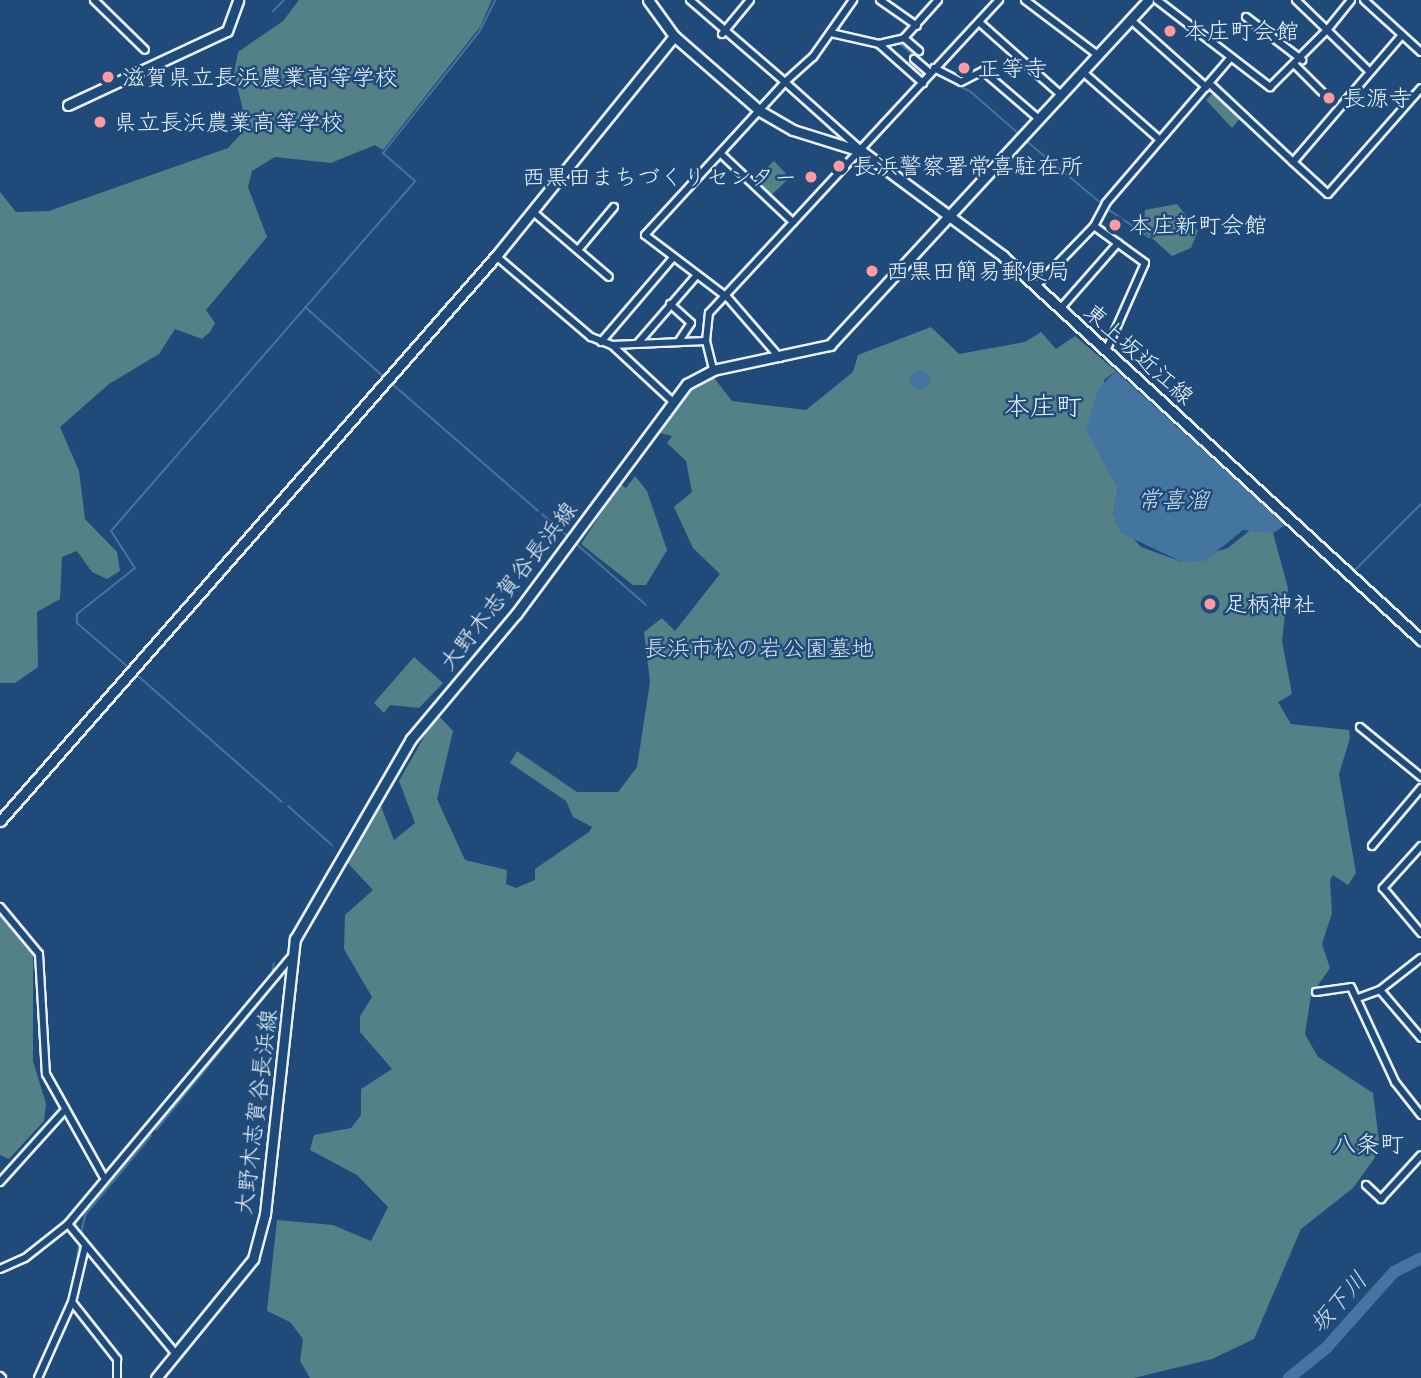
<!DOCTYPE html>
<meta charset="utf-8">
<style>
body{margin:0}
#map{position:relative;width:1421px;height:1378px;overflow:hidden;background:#1f4a7a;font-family:"Patrick Hand","Klee One",sans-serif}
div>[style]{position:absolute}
.green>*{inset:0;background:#548088;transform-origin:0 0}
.water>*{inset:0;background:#4475a1}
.round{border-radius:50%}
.stream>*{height:2px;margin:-1px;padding:0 1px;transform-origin:1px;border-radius:1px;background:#4475a1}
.river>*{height:12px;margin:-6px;padding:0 6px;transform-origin:6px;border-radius:6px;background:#4475a1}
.roads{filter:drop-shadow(2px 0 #e8f1f8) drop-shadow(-2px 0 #e8f1f8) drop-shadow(0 2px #e8f1f8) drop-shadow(0 -2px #e8f1f8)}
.street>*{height:6px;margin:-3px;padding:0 3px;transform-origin:3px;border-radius:3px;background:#1f4a7a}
.secondary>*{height:9px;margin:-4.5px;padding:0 4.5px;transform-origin:4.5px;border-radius:4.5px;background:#1f4a7a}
.dots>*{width:19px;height:19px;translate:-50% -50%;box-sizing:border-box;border:4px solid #1f4a7a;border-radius:50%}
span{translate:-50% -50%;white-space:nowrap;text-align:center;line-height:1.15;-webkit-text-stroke:5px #1f4a7a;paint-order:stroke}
.poi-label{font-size:23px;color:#e8f1f8}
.left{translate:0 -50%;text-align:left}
.right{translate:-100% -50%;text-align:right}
.street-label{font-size:23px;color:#e8f1f8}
.park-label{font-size:23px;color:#d2e0e7}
.water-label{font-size:24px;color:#cfdeeb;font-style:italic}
.neighbourhood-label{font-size:24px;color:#e8f1f8}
.quarter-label{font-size:26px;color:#e8f1f8}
</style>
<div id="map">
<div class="green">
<div style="clip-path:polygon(299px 0,492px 0,480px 27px,383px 150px,375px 145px,331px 163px,275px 157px,252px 171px,248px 187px,267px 237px,206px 310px,215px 323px,210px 332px,202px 339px,175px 329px,159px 354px,109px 384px,60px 427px,79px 471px,85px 519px,117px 552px,120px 571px,107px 579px,92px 572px,77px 551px,62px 557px,60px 599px,37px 612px,38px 667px,15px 683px,0 683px,0 192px,16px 212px,49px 211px,228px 148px,247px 127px,234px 73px,238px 52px,283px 21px)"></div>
<div style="clip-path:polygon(1214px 92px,1241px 117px,1232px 128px,1206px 100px)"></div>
<div style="left:774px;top:161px;width:23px;height:31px;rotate:47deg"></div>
<div style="clip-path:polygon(1177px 204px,1198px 231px,1191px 248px,1172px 256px,1144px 231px,1145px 210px)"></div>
<div style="clip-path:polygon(931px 327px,959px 354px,1025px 342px,1041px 332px,1056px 349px,1075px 336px,1116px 371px,1104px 380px,1111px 474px,1118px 488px,1113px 516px,1141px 547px,1182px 562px,1228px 548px,1254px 527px,1273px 533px,1288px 588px,1282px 641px,1292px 694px,1278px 702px,1291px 724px,1349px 730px,1350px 738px,1339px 774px,1356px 873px,1348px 885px,1333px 875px,1330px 880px,1332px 913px,1322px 944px,1330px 968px,1311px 995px,1305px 1034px,1318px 1057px,1373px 1093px,1379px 1141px,1374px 1159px,1353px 1188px,1301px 1229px,1254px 1339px,1212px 1359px,1134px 1378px,310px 1378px,300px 1361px,303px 1339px,290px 1322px,267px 1311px,277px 1220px,333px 1225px,371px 1241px,388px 1207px,357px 1175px,310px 1150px,314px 1135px,351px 1128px,361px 1115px,361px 1089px,392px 1069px,360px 1032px,360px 1016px,372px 997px,344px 949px,345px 915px,373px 890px,344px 859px,379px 801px,394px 840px,415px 823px,399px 781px,437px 714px,453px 731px,437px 799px,465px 860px,507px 870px,506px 884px,516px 888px,535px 880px,535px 869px,589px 832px,592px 827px,573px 817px,566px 801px,510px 763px,517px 751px,577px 792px,618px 792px,637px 767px,650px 682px,644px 632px,662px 618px,675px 631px,720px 574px,693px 548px,674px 507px,692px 492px,686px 461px,667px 443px,672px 436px,656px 432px,687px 391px,711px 374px,732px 401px,806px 410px,853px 372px,858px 355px)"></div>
<div style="clip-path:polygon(635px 476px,647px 491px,667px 550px,646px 585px,633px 585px,581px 544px,620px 484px,626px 488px)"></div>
<div style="clip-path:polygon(414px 657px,443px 683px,419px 708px,390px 705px,384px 713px,374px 703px)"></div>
<div style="clip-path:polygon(0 912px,33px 950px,33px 1061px,46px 1104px,44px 1121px,9px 1159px,0 1155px)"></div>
</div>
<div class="water">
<div class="round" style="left:910px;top:370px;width:20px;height:20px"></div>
<div style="clip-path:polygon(1116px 371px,1281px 521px,1284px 526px,1273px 533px,1243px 530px,1205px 561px,1182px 562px,1121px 533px,1113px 516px,1118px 488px,1086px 431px,1098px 389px)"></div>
</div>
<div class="stream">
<div style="left:273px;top:11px;width:16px;rotate:-45deg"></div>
<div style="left:898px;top:42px;width:21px;rotate:41deg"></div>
<div style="left:935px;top:73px;width:41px;rotate:27.8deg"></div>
<div style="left:971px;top:92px;width:65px;rotate:41.3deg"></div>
<div style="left:1024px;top:139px;width:102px;rotate:39.8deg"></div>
<div style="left:1106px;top:208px;width:52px;rotate:34deg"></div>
<div style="left:305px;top:307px;width:104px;rotate:41.5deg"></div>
<div style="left:391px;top:383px;width:195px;rotate:41deg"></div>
<div style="left:542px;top:514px;width:32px;rotate:41deg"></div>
<div style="left:573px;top:541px;width:97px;rotate:41.2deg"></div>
<div style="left:1356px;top:569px;width:92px;rotate:-45deg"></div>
<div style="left:128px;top:667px;width:67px;rotate:-139.2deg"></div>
<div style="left:77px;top:623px;width:9px;rotate:-90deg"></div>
<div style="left:77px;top:614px;width:74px;rotate:-38.4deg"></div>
<div style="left:135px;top:568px;width:44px;rotate:-123deg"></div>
<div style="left:111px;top:531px;width:464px;rotate:-49deg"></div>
<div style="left:415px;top:181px;width:43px;rotate:-138.8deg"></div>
<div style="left:383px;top:153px;width:154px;rotate:-51.6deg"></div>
<div style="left:479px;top:32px;width:36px;rotate:-63deg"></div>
<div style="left:138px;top:676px;width:191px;rotate:41.2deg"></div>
<div style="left:288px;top:806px;width:59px;rotate:41.6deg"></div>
<div style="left:272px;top:975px;width:12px;rotate:-81deg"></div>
<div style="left:156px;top:1130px;width:176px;rotate:-50.8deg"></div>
<div style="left:81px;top:1233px;width:18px;rotate:-77deg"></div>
<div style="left:85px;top:1215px;width:103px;rotate:-50.1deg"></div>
<div style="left:73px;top:1285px;width:41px;rotate:-81.7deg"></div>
<div style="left:36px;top:1374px;width:43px;rotate:-64deg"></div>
</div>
<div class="river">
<div style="left:1289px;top:1378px;width:48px;rotate:-39deg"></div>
<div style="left:1326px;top:1348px;width:102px;rotate:-48.2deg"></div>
<div style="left:1394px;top:1272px;width:30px;rotate:-27deg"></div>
</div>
<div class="roads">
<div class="street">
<div style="left:94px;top:0;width:71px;rotate:44.4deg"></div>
<div style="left:690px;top:0;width:125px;rotate:40.8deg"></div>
<div style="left:785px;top:82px;width:38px;rotate:-42deg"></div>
<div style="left:813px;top:57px;width:70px;rotate:-54.9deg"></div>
<div style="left:880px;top:0;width:45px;rotate:35.1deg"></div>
<div style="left:1025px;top:0;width:93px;rotate:37.1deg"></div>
<div style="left:1157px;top:0;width:143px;rotate:37.6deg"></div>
<div style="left:1270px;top:87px;width:81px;rotate:-45deg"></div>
<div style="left:1327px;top:30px;width:57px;rotate:44.3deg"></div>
<div style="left:1296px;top:0;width:43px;rotate:44.1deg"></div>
<div style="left:1327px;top:30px;width:38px;rotate:-51deg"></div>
<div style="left:1364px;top:0;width:77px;rotate:42.4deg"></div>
<div style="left:1246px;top:17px;width:71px;rotate:37.5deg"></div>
<div style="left:1131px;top:20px;width:101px;rotate:41.8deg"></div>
<div style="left:979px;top:22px;width:111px;rotate:41.7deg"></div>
<div style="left:831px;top:33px;width:49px;rotate:12.9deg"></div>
<div style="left:879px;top:44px;width:26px;rotate:-13deg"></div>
<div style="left:904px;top:38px;width:51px;rotate:-48.2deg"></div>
<div style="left:722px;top:34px;width:44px;rotate:-50.5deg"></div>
<div style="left:1402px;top:35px;width:167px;rotate:130.6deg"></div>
<div style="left:1293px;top:162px;width:47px;rotate:42.4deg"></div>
<div style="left:1328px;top:194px;width:141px;rotate:-48.7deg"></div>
<div style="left:904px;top:38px;width:20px;rotate:41deg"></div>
<div style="left:879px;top:44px;width:59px;rotate:41.6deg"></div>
<div style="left:914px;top:59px;width:21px;rotate:41deg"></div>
<div style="left:1296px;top:66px;width:37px;rotate:45deg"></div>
<div style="left:934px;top:68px;width:30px;rotate:27deg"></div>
<div style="left:961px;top:82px;width:25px;rotate:-27deg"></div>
<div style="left:983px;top:71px;width:74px;rotate:40.6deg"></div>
<div style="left:1084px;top:73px;width:101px;rotate:41.4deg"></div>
<div style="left:1209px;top:83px;width:115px;rotate:43.2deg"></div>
<div style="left:721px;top:154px;width:99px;rotate:43.4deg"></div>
<div style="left:532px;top:211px;width:101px;rotate:40.6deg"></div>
<div style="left:1094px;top:226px;width:63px;rotate:36deg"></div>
<div style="left:1145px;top:263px;width:96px;rotate:113.9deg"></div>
<div style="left:578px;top:250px;width:56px;rotate:-50.1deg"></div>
<div style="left:496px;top:256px;width:125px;rotate:40.5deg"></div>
<div style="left:591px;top:337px;width:22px;rotate:21deg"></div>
<div style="left:612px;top:345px;width:94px;rotate:-2.4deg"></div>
<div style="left:706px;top:341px;width:30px;rotate:76deg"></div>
<div style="left:1036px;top:286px;width:83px;rotate:-46deg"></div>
<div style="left:1094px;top:226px;width:26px;rotate:-62deg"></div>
<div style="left:1106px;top:203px;width:192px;rotate:-49.4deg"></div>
<div style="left:670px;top:304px;width:28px;rotate:42deg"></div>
<div style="left:691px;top:323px;width:23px;rotate:124deg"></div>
<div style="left:1060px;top:309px;width:88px;rotate:-48.7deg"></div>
<div style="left:706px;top:341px;width:28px;rotate:-84deg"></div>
<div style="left:709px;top:313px;width:427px;rotate:-47.2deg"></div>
<div style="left:601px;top:342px;width:109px;rotate:-49.5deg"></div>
<div style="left:638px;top:343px;width:90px;rotate:-49.1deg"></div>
<div style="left:612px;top:345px;width:82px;rotate:43deg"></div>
<div style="left:780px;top:358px;width:79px;rotate:-130.9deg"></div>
<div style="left:728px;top:298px;width:104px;rotate:-142.8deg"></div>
<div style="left:645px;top:235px;width:207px;rotate:-47.5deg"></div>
<div style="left:785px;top:82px;width:103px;rotate:41.9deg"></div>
<div style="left:1360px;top:727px;width:79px;rotate:39.3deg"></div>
<div style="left:1372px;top:846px;width:76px;rotate:-49.8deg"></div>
<div style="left:1421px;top:846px;width:57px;rotate:132.1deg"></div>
<div style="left:1383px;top:888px;width:59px;rotate:49.8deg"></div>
<div style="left:0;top:907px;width:61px;rotate:50.3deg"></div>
<div style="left:39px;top:954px;width:120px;rotate:86.7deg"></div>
<div style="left:46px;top:1074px;width:117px;rotate:60.8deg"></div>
<div style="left:1380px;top:990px;width:63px;rotate:49.5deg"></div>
<div style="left:1316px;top:992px;width:35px;rotate:-8deg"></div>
<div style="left:1351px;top:987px;width:105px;rotate:65.1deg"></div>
<div style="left:1395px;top:1082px;width:42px;rotate:51.8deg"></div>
<div style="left:1358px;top:998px;width:23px;rotate:-20deg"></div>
<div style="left:1380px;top:990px;width:52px;rotate:-38deg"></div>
<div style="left:0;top:1182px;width:94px;rotate:-48deg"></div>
<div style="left:1366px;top:1185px;width:21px;rotate:43deg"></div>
<div style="left:1381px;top:1199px;width:59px;rotate:-47.7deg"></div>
<div style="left:68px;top:1224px;width:169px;rotate:50.3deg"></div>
<div style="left:85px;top:1247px;width:57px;rotate:103.3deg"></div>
<div style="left:72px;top:1302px;width:73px;rotate:51.7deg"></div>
<div style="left:117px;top:1359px;width:19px;rotate:90deg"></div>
<div style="left:0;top:1269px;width:27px;rotate:-24deg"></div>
<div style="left:25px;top:1258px;width:55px;rotate:-38.3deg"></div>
<div style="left:68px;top:1224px;width:351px;rotate:-50.1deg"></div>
<div style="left:0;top:1376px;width:3px;rotate:45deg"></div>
<div style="left:38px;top:1378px;width:83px;rotate:-65.9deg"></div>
</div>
<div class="secondary">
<div style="left:648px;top:0;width:44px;rotate:54.2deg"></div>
<div style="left:674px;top:36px;width:114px;rotate:41.1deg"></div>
<div style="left:760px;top:111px;width:38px;rotate:30deg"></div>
<div style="left:793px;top:130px;width:73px;rotate:17.4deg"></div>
<div style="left:863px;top:152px;width:174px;rotate:36.6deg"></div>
<div style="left:1003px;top:256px;width:568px;rotate:42.57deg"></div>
<div style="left:68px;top:105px;width:175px;rotate:-25deg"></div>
<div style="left:227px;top:31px;width:33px;rotate:-70deg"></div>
<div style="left:0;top:821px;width:752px;rotate:-48.72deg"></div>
<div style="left:496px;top:256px;width:283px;rotate:-51deg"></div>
<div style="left:156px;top:1378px;width:154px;rotate:-50.8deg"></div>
<div style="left:253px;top:1259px;width:47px;rotate:-75.1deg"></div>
<div style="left:265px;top:1214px;width:277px;rotate:-83.8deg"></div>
<div style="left:295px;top:939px;width:231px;rotate:-59.9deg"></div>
<div style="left:411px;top:739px;width:163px;rotate:-50deg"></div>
<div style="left:516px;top:614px;width:287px;rotate:-53.4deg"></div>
<div style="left:687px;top:384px;width:30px;rotate:-28deg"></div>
<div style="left:713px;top:370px;width:120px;rotate:-12.1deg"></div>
<div style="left:830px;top:345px;width:469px;rotate:-47.3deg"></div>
</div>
</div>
<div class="dots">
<div style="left:1170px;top:31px;background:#ff9aa2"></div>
<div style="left:964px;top:68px;background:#ff9aa2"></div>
<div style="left:108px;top:77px;background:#ff9aa2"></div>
<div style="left:1329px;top:98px;background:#ff9aa2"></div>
<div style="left:100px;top:122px;background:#ff9aa2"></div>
<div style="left:839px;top:166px;background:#ff9aa2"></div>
<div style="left:811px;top:177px;background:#ff9aa2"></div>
<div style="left:1115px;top:225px;background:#ff9aa2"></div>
<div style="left:872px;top:271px;background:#ff9aa2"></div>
<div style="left:1210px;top:604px;background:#ff9aa2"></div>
</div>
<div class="poi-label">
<span class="left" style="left:1184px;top:31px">本庄町会館</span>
<span class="left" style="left:978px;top:68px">正等寺</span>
<span class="left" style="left:122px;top:77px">滋賀県立長浜農業高等学校</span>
<span class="left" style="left:1343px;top:98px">長源寺</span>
<span class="left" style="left:114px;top:122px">県立長浜農業高等学校</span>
<span class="left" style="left:853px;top:166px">長浜警察署常喜駐在所</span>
<span class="right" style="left:797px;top:177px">西黒田まちづくりセンター</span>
<span class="left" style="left:1129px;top:225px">本庄新町会館</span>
<span class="left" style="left:886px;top:271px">西黒田簡易郵便局</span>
<span class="left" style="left:1224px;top:604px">足柄神社</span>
</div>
<div class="street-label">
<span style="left:1139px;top:354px;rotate:42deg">東上坂近江線</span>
<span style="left:508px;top:586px;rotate:-52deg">大野木志賀谷長浜線</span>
<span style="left:256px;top:1112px;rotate:-83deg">大野木志賀谷長浜線</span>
</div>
<div class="park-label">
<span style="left:759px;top:648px">長浜市松の岩公園墓地</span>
</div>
<div class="water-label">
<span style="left:1173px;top:500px">常喜溜</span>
<span style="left:1338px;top:1302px;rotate:-48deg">坂下川</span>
</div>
<div class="neighbourhood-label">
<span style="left:1368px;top:1144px">八条町</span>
</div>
<div class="quarter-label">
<span style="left:1043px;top:406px">本庄町</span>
</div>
</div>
